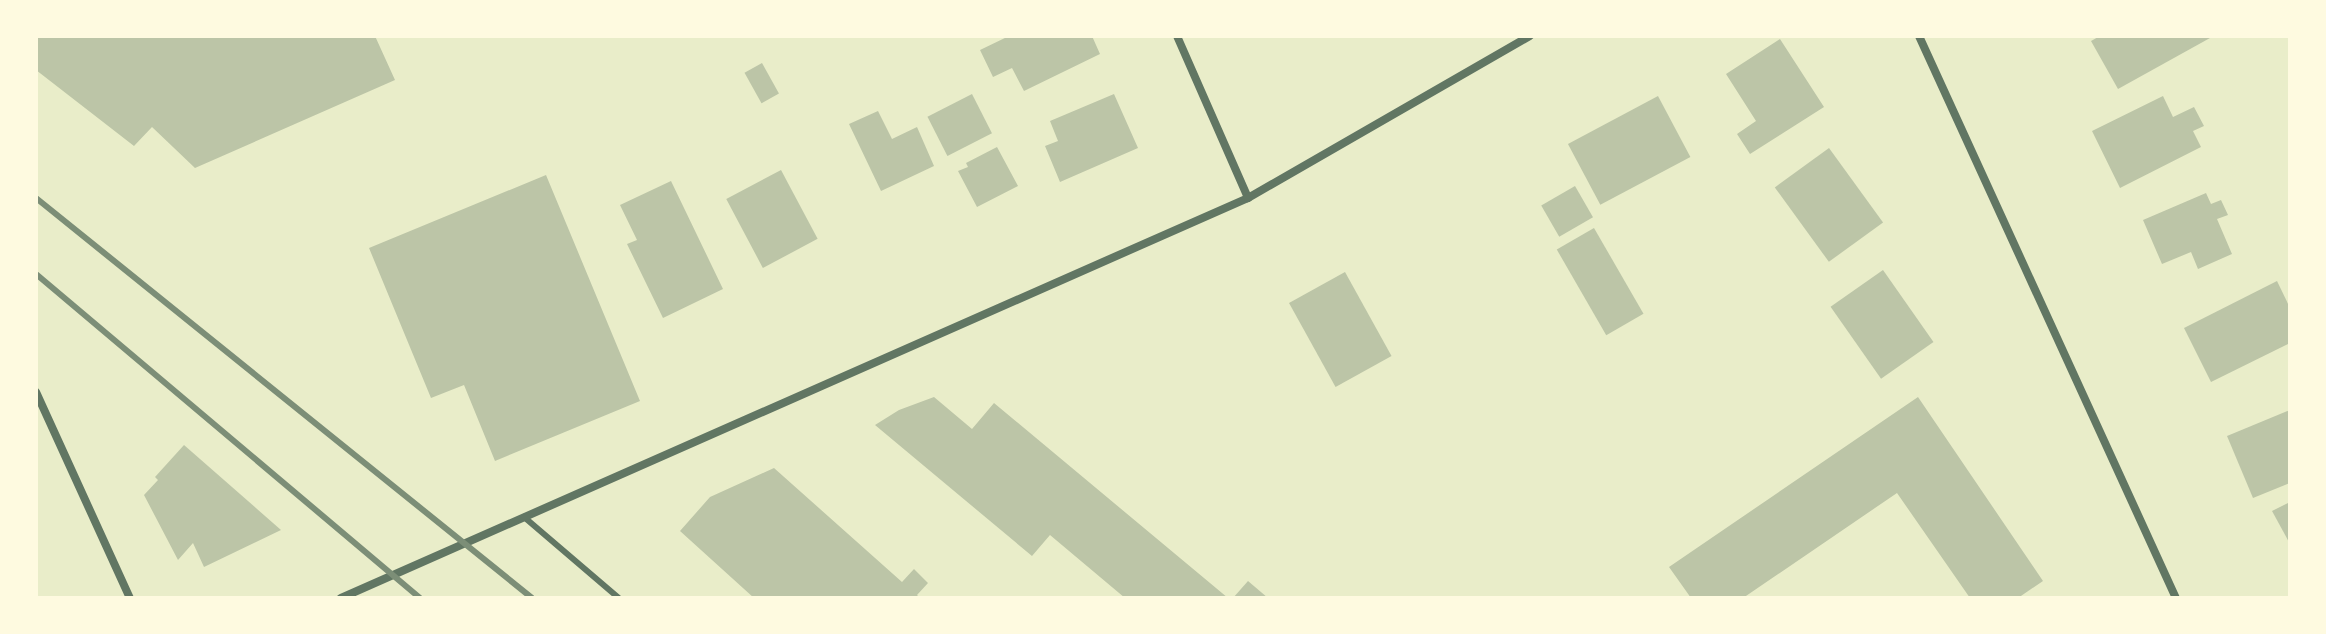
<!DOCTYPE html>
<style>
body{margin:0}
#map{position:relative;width:2326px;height:634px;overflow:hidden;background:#e9edc9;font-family:"IBM Plex Sans",sans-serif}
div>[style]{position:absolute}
.building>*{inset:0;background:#bcc5a7;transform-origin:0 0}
.service>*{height:6px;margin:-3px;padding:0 3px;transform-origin:3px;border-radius:3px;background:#617663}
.minor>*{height:8px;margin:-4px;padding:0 4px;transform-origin:4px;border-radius:4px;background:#617663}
.rail>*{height:6px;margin:-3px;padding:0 3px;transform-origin:3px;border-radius:3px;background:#7c8e77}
span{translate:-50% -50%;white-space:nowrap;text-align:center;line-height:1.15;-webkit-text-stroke:6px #fefae0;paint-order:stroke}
.frame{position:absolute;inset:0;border:38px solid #fefae0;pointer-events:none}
</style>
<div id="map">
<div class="building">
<div style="clip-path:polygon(36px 36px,375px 36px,395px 80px,195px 168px,152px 127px,134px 146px,36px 70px)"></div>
<div style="clip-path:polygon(1009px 36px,1092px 36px,1100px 54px,1024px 91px,1012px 68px,993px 77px,980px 50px)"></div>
<div style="clip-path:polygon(2100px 36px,2208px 36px,2210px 38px,2118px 89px,2091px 41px)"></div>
<div style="clip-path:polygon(1780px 39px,1824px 107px,1750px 154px,1737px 134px,1756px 121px,1726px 74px)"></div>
<div style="left:762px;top:63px;width:35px;height:20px;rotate:61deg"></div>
<div style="left:972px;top:94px;width:44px;height:50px;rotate:63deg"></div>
<div style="clip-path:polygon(1114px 94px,1138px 148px,1060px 182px,1045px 146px,1058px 141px,1050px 121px)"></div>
<div style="left:1658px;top:96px;width:69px;height:102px;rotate:62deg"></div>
<div style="clip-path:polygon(2163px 96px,2173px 117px,2194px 107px,2204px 126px,2193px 131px,2201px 147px,2120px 188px,2092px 131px)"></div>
<div style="clip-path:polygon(878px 111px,892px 139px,917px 127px,934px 166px,881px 191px,849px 124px)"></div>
<div style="clip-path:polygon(997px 147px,1018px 186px,977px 207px,958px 171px,968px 167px,966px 163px)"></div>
<div style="left:1829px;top:148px;width:92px;height:67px;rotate:54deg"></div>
<div style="left:781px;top:170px;width:78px;height:62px;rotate:62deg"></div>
<div style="clip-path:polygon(546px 175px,640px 401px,495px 461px,464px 385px,431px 398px,369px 248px)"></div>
<div style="clip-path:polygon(671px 181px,723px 289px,663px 318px,627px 244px,637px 240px,620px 205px)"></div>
<div style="left:1575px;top:186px;width:36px;height:39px;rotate:60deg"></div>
<div style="clip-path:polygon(2206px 193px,2211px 204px,2221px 200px,2228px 215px,2217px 219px,2232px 254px,2198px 269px,2191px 252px,2162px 264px,2143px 220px)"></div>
<div style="left:1594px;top:228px;width:99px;height:43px;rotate:60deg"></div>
<div style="left:1883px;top:270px;width:88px;height:64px;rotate:55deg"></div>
<div style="left:1345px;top:272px;width:96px;height:64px;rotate:61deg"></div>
<div style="clip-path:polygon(2277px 281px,2290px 308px,2290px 343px,2211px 382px,2184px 328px)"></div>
<div style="clip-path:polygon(934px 397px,972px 429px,994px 403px,1228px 598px,1125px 598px,1050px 535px,1032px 556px,875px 425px,899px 410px)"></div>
<div style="clip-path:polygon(1918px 397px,2043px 581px,2018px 598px,1970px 598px,1897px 493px,1743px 598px,1691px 598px,1669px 567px)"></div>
<div style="clip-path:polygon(2290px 410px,2290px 483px,2253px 498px,2227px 436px)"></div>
<div style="clip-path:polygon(184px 445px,281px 530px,204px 567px,193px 543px,178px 560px,144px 495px,158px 480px,155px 477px)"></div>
<div style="clip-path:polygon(774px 468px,902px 582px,914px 569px,928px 583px,917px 595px,920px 598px,754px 598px,680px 531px,710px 497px)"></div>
<div style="clip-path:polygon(2290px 502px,2290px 544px,2272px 511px)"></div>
<div style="clip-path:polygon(1248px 581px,1268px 598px,1233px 598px)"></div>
</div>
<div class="service">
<div style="left:524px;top:517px;width:125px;rotate:40.5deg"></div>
</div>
<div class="minor">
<div style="left:1177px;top:36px;width:177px;rotate:66.3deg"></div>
<div style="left:1919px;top:36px;width:618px;rotate:65.43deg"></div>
<div style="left:36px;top:392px;width:226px;rotate:65.5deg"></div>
<div style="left:341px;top:598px;width:991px;rotate:-23.8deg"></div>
<div style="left:1248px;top:198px;width:325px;rotate:-29.9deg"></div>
</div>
<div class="rail">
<div style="left:36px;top:198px;width:637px;rotate:38.88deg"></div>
<div style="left:36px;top:274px;width:502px;rotate:40.16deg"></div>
</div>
<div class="frame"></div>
</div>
